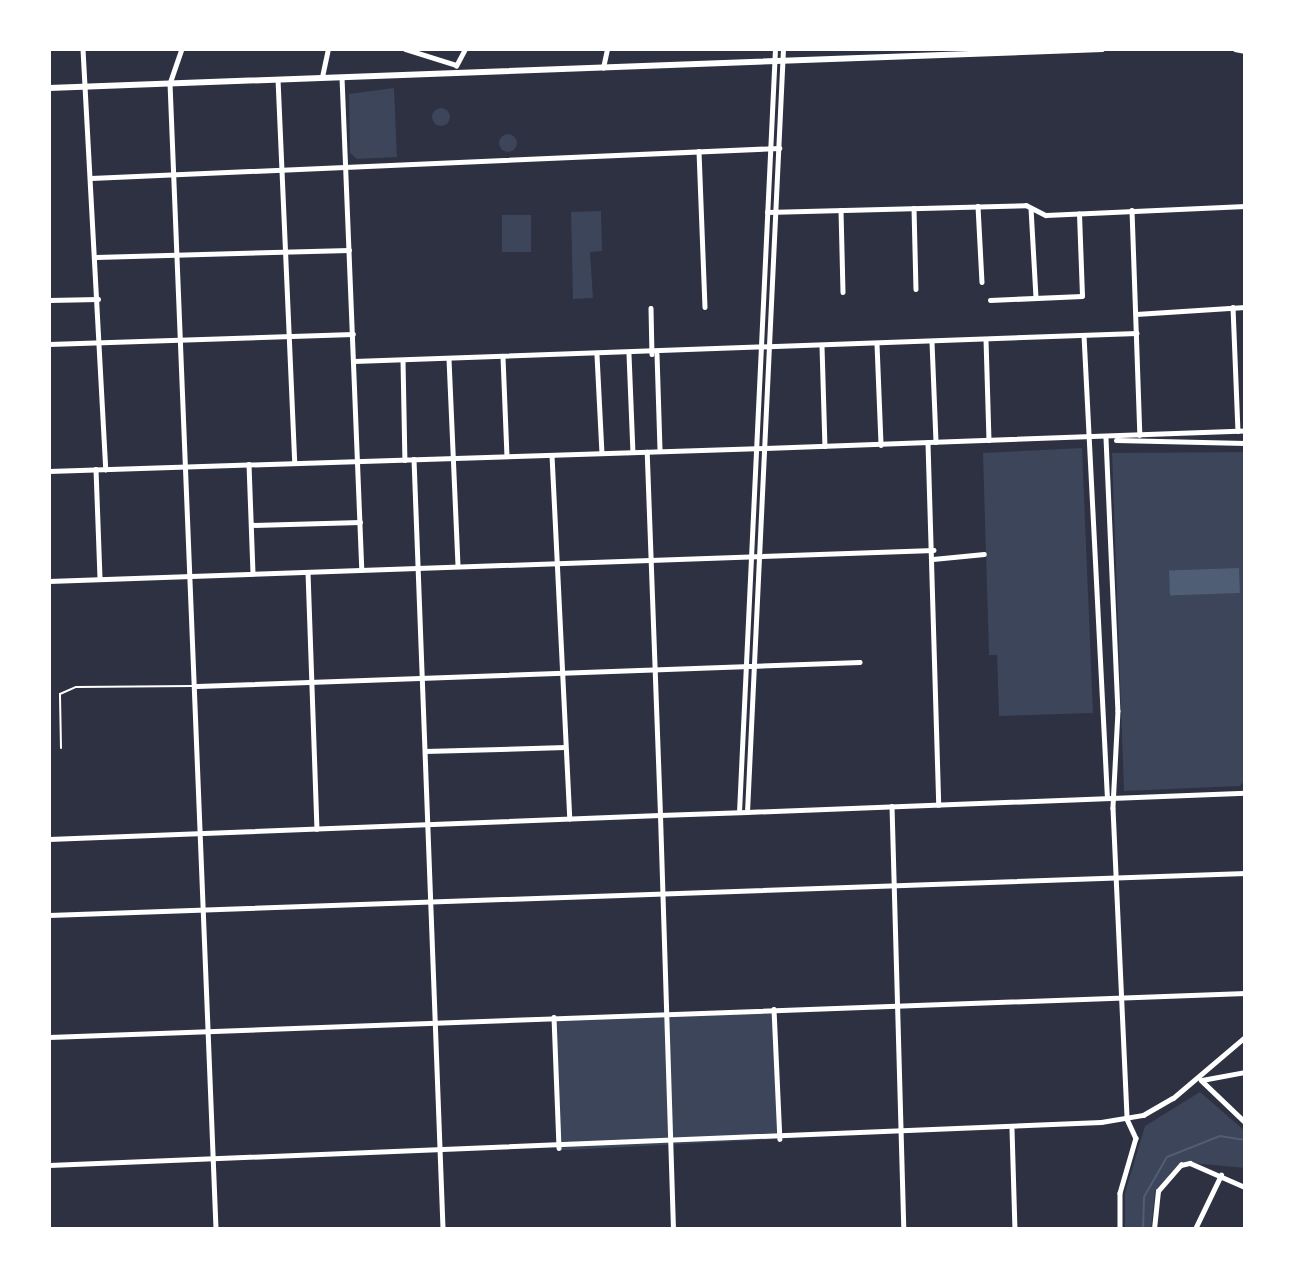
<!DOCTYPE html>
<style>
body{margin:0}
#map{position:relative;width:1294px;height:1278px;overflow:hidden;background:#2d3142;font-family:"PT Sans",sans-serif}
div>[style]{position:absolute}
.green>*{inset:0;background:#3c4559;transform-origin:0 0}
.round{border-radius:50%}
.water>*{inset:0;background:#4f5d75;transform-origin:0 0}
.stream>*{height:2px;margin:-1px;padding:0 1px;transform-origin:1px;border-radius:1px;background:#4f5d75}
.service>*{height:2px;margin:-1px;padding:0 1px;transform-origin:1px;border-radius:1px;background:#fff}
.minor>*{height:4.5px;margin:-2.25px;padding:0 2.25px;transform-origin:2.25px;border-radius:2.25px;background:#fff}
.tertiary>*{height:5px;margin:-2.5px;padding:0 2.5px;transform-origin:2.5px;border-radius:2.5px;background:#fff}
.primary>*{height:6px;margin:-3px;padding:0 3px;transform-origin:3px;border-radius:3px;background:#fff}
span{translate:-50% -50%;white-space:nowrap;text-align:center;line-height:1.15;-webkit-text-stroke:5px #fff;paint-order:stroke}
.frame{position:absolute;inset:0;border:51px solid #fff;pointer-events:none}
</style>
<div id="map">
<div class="green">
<div style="clip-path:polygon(394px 88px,397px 157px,357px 159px,350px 153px,349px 94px)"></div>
<div class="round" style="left:432px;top:108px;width:18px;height:18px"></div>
<div class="round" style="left:499px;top:134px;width:18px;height:18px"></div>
<div style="clip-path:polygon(601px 211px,602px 251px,590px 252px,593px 298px,573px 299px,571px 212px)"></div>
<div style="left:502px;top:215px;width:29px;height:37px"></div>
<div style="clip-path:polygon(1082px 448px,1093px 713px,999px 716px,997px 655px,989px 655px,983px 453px)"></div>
<div style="clip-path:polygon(1245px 452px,1245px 780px,1240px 786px,1124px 791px,1112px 453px)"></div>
<div style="left:774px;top:1009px;width:130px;height:220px;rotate:87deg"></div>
<div style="clip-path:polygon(1200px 1092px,1245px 1131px,1245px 1168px,1181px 1162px,1155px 1191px,1151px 1229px,1125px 1229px,1125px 1193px,1145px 1126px)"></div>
</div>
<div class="water">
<div style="left:1239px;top:568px;width:25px;height:70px;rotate:88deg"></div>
</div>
<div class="stream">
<div style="left:1143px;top:1229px;width:32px;rotate:-88deg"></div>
<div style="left:1144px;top:1197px;width:46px;rotate:-60.1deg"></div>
<div style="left:1167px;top:1157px;width:57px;rotate:-21.6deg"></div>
<div style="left:1220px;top:1136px;width:25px;rotate:9deg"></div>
</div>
<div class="service">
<div style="left:61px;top:748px;width:54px;rotate:-91.1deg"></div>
<div style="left:60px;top:694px;width:17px;rotate:-24deg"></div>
<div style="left:76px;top:687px;width:116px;rotate:-0.5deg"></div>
</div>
<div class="minor">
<div style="left:83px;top:49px;width:421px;rotate:86.9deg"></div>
<div style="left:182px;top:49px;width:36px;rotate:109deg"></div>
<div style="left:170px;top:83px;width:1147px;rotate:87.7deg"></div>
<div style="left:405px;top:49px;width:53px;rotate:17.4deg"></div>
<div style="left:1235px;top:49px;width:10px;rotate:11deg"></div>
<div style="left:456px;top:66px;width:19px;rotate:-62deg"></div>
<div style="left:603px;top:68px;width:19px;rotate:-78deg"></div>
<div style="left:322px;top:77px;width:29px;rotate:-78deg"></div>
<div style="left:342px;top:77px;width:493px;rotate:87.7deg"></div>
<div style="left:278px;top:79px;width:384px;rotate:87.5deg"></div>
<div style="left:699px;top:151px;width:156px;rotate:87.8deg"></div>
<div style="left:91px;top:178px;width:689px;rotate:-2.5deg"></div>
<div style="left:978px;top:206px;width:76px;rotate:87deg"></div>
<div style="left:914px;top:208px;width:81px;rotate:88.6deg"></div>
<div style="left:1031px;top:208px;width:90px;rotate:86.8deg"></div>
<div style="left:841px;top:210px;width:82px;rotate:88.6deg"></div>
<div style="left:1132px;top:210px;width:225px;rotate:88deg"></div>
<div style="left:767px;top:212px;width:259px;rotate:-1.5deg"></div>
<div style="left:1026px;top:205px;width:22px;rotate:27deg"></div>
<div style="left:1046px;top:215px;width:199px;rotate:-2.6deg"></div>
<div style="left:96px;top:257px;width:253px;rotate:-1.6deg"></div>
<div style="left:49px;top:300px;width:49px;rotate:-1.2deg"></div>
<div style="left:990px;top:300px;width:92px;rotate:-2.5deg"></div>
<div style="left:1082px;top:296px;width:82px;rotate:-92.1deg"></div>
<div style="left:1233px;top:307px;width:124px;rotate:87.7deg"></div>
<div style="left:651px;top:308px;width:46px;rotate:88.8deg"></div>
<div style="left:1136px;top:314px;width:109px;rotate:-3.7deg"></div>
<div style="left:1084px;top:335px;width:463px;rotate:87.1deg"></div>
<div style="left:986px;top:339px;width:101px;rotate:88.3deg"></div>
<div style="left:932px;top:342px;width:100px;rotate:87.7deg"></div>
<div style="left:49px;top:344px;width:304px;rotate:-1.9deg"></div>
<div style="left:877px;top:344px;width:101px;rotate:87.7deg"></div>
<div style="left:822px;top:346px;width:100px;rotate:88.3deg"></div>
<div style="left:629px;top:354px;width:98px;rotate:87.7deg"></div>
<div style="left:657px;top:354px;width:97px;rotate:88.2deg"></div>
<div style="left:597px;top:355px;width:98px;rotate:87.1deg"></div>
<div style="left:503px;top:357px;width:99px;rotate:87.7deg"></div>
<div style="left:449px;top:359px;width:207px;rotate:87.5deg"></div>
<div style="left:403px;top:360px;width:100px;rotate:88.9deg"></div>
<div style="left:354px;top:361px;width:783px;rotate:-2.05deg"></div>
<div style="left:1106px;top:438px;width:273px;rotate:87.5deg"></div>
<div style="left:1118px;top:711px;width:97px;rotate:93deg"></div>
<div style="left:1113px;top:808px;width:311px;rotate:87.4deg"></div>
<div style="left:1127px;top:1119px;width:21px;rotate:65deg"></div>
<div style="left:1136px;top:1138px;width:57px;rotate:106.2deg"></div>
<div style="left:1120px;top:1193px;width:36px;rotate:90deg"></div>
<div style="left:928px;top:443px;width:362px;rotate:88.3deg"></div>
<div style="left:552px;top:455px;width:364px;rotate:87.2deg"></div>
<div style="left:414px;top:459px;width:771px;rotate:87.84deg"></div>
<div style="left:249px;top:464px;width:109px;rotate:87.9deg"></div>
<div style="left:96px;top:469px;width:110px;rotate:87.9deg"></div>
<div style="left:49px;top:471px;width:716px;rotate:-1.84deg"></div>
<div style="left:251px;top:525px;width:109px;rotate:-1.6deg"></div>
<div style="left:933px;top:559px;width:51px;rotate:-5.6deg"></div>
<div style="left:308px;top:572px;width:257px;rotate:88deg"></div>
<div style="left:49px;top:581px;width:885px;rotate:-2.01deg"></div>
<div style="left:197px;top:686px;width:663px;rotate:-2.07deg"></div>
<div style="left:425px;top:751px;width:140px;rotate:-1.6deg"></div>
<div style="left:892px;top:806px;width:423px;rotate:88.4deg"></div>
<div style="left:747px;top:812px;width:498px;rotate:-2.2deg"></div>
<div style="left:49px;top:839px;width:611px;rotate:-2.25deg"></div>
<div style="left:660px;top:815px;width:363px;rotate:-92.1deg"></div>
<div style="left:49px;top:915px;width:1197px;rotate:-2.01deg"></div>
<div style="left:774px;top:1009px;width:130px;rotate:87.4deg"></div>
<div style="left:554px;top:1017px;width:131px;rotate:87.8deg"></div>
<div style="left:49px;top:1037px;width:1197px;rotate:-2.11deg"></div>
<div style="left:1201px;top:1080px;width:61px;rotate:43.7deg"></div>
<div style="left:1202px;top:1080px;width:44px;rotate:-10.5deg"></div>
<div style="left:1012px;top:1129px;width:100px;rotate:88.3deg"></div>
<div style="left:1154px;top:1229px;width:38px;rotate:-84deg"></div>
<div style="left:1158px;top:1191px;width:35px;rotate:-49deg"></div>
<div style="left:1181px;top:1165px;width:9px;rotate:-13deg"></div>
<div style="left:1190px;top:1163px;width:60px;rotate:23.6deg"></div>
<div style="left:1195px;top:1229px;width:60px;rotate:-64.3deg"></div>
</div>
<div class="tertiary">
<div style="left:1116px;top:440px;width:129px;rotate:1.3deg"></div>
<div style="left:765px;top:448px;width:480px;rotate:-2.1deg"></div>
<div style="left:739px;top:812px;width:764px;rotate:-87.3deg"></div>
<div style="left:49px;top:1165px;width:1053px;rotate:-2.34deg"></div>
<div style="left:1101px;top:1122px;width:43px;rotate:-9.5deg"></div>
<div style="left:1143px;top:1115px;width:34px;rotate:-30deg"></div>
<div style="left:1173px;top:1098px;width:94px;rotate:-40.3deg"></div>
<div style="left:673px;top:1229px;width:414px;rotate:-91.8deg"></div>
<div style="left:660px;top:815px;width:87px;rotate:-2deg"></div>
<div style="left:747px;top:812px;width:764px;rotate:-87.3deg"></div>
</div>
<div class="primary">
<div style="left:49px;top:88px;width:1054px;rotate:-2.12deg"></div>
</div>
<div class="frame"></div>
</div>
